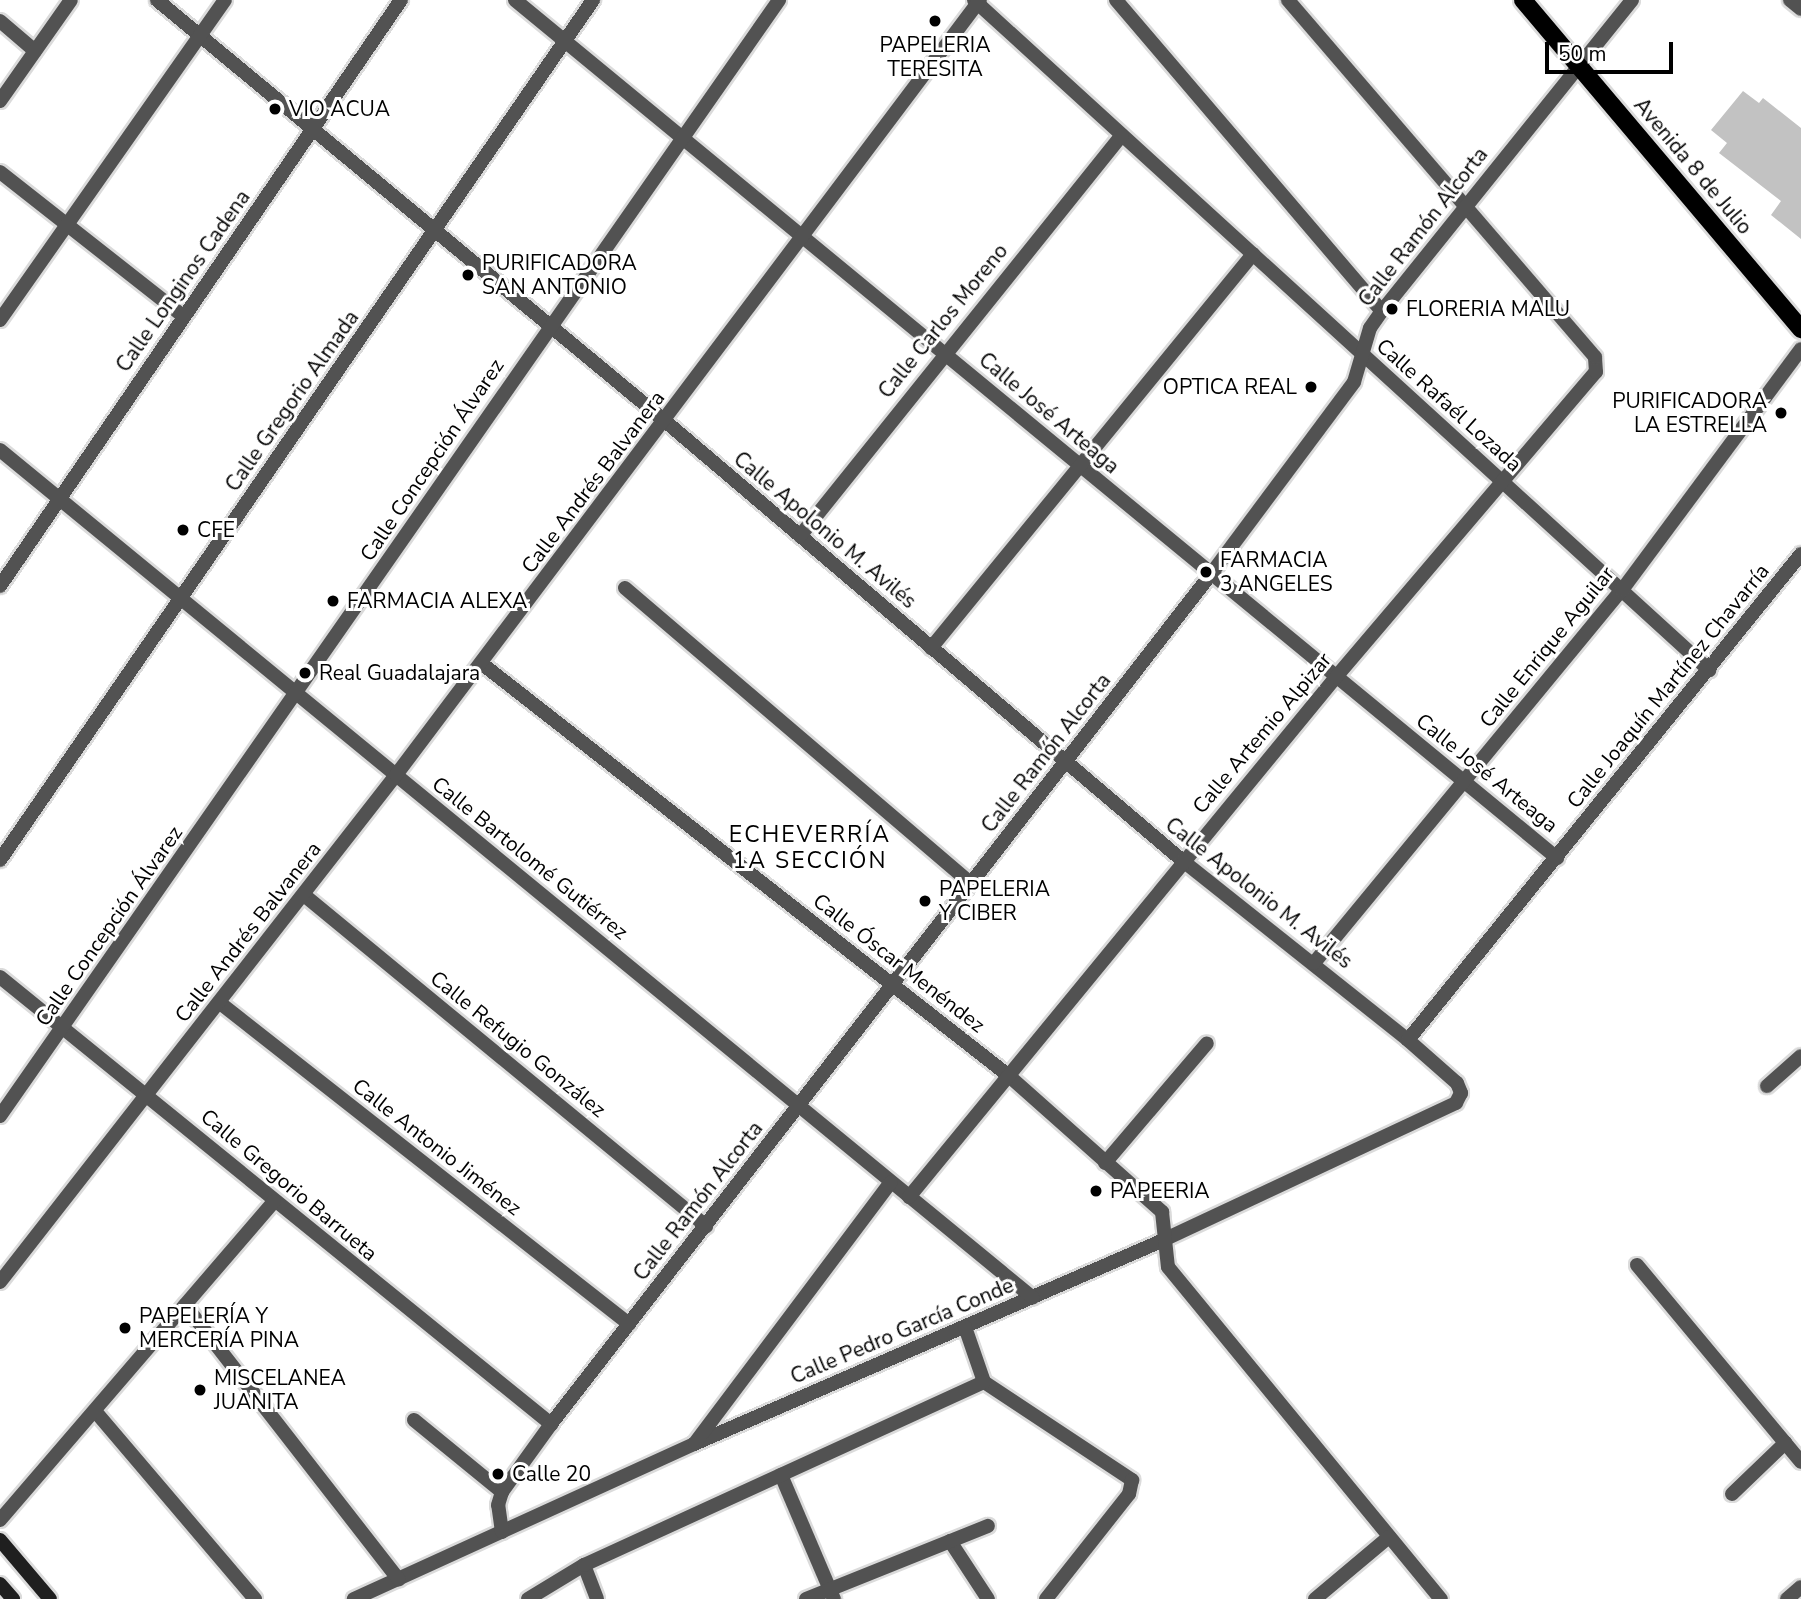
<!DOCTYPE html>
<meta charset="utf-8">
<style>
body{margin:0}
#map{position:relative;width:1801px;height:1599px;overflow:hidden;background:#fff;font-family:"Nunito Sans",sans-serif}
div>[style]{position:absolute}
.building>*{inset:0;background:#c2c2c2}
.roads{filter:drop-shadow(2px 0 #dbdbdb) drop-shadow(-2px 0 #dbdbdb) drop-shadow(0 2px #dbdbdb) drop-shadow(0 -2px #dbdbdb)}
.street>*{height:14px;margin:-7px;padding:0 7px;transform-origin:7px;border-radius:7px;background:#525252}
.secondary>*{height:14px;margin:-7px;padding:0 7px;transform-origin:7px;border-radius:7px;background:#1f1f1f}
.primary>*{height:18px;margin:-9px;padding:0 9px;transform-origin:9px;border-radius:9px;background:#000}
.dots>*{width:19px;height:19px;translate:-50% -50%;box-sizing:border-box;border:4px solid #fff;border-radius:50%}
span{translate:-50% -50%;white-space:nowrap;text-align:center;line-height:1.15;-webkit-text-stroke:6px #fff;paint-order:stroke}
.poi-label{font-size:21px;color:#000}
.left{translate:0 -50%;text-align:left}
.right{translate:-100% -50%;text-align:right}
.street-label{font-size:21px;color:#000}
.neighbourhood-label{font-size:23px;color:#000;letter-spacing:2px}
.scale{position:absolute;left:1545px;top:42px;width:128px;height:32px;box-sizing:border-box;border:4px solid #000;border-top:0;padding-left:9px;font-size:21px;line-height:24px;white-space:nowrap;color:#000;-webkit-text-stroke:5px #fff;paint-order:stroke}
</style>
<div id="map">
<div class="building">
<div style="clip-path:polygon(1743px 91px,1759px 103px,1763px 98px,1801px 128px,1801px 239px,1771px 215px,1781px 201px,1719px 153px,1727px 143px,1711px 130px)"></div>
</div>
<div class="roads">
<div class="street">
<div style="left:157px;top:0;width:660px;rotate:39.65deg"></div>
<div style="left:665px;top:421px;width:680px;rotate:40.35deg"></div>
<div style="left:1183px;top:861px;width:288px;rotate:38.5deg"></div>
<div style="left:1408px;top:1040px;width:65px;rotate:41.3deg"></div>
<div style="left:1457px;top:1083px;width:11px;rotate:68deg"></div>
<div style="left:1461px;top:1093px;width:11px;rotate:117deg"></div>
<div style="left:1456px;top:1103px;width:320px;rotate:154.9deg"></div>
<div style="left:1166px;top:1239px;width:515px;rotate:156.52deg"></div>
<div style="left:694px;top:1444px;width:374px;rotate:155.5deg"></div>
<div style="left:515px;top:0;width:1350px;rotate:39.47deg"></div>
<div style="left:974px;top:0;width:995px;rotate:42.35deg"></div>
<div style="left:1116px;top:0;width:409px;rotate:49.5deg"></div>
<div style="left:1790px;top:0;width:14px;rotate:39deg"></div>
<div style="left:0;top:21px;width:46px;rotate:40.6deg"></div>
<div style="left:0;top:101px;width:123px;rotate:-54.9deg"></div>
<div style="left:0;top:172px;width:233px;rotate:38.2deg"></div>
<div style="left:0;top:320px;width:391px;rotate:-54.9deg"></div>
<div style="left:0;top:450px;width:1336px;rotate:39.38deg"></div>
<div style="left:800px;top:536px;width:514px;rotate:-51.24deg"></div>
<div style="left:0;top:586px;width:710px;rotate:-55.62deg"></div>
<div style="left:625px;top:588px;width:454px;rotate:40.5deg"></div>
<div style="left:931px;top:648px;width:509px;rotate:-50.74deg"></div>
<div style="left:481px;top:663px;width:670px;rotate:38.03deg"></div>
<div style="left:1009px;top:1076px;width:205px;rotate:41.6deg"></div>
<div style="left:1162px;top:1212px;width:55px;rotate:83.8deg"></div>
<div style="left:1168px;top:1267px;width:430px;rotate:50.6deg"></div>
<div style="left:0;top:860px;width:1045px;rotate:-55.41deg"></div>
<div style="left:304px;top:895px;width:521px;rotate:39.47deg"></div>
<div style="left:1314px;top:963px;width:484px;rotate:-50.5deg"></div>
<div style="left:1622px;top:590px;width:300px;rotate:-53.4deg"></div>
<div style="left:0;top:977px;width:710px;rotate:39.05deg"></div>
<div style="left:220px;top:1003px;width:520px;rotate:38.13deg"></div>
<div style="left:1408px;top:1040px;width:625px;rotate:-51.04deg"></div>
<div style="left:1767px;top:1086px;width:45px;rotate:-41.4deg"></div>
<div style="left:0;top:1116px;width:1361px;rotate:-55.08deg"></div>
<div style="left:1105px;top:1163px;width:157px;rotate:-49.6deg"></div>
<div style="left:909px;top:1197px;width:673px;rotate:-50.61deg"></div>
<div style="left:1336px;top:677px;width:401px;rotate:-49.6deg"></div>
<div style="left:1596px;top:372px;width:15px;rotate:-94deg"></div>
<div style="left:1595px;top:357px;width:471px;rotate:-130.7deg"></div>
<div style="left:1637px;top:1265px;width:256px;rotate:50.2deg"></div>
<div style="left:0;top:1282px;width:643px;rotate:-52.01deg"></div>
<div style="left:396px;top:775px;width:970px;rotate:-53deg"></div>
<div style="left:185px;top:1305px;width:348px;rotate:52.1deg"></div>
<div style="left:965px;top:1327px;width:58px;rotate:70.9deg"></div>
<div style="left:984px;top:1382px;width:178px;rotate:33.5deg"></div>
<div style="left:1132px;top:1480px;width:14px;rotate:102deg"></div>
<div style="left:1129px;top:1494px;width:134px;rotate:128.3deg"></div>
<div style="left:95px;top:1411px;width:247px;rotate:49.6deg"></div>
<div style="left:414px;top:1420px;width:114px;rotate:39.3deg"></div>
<div style="left:695px;top:1443px;width:326px;rotate:-53.1deg"></div>
<div style="left:781px;top:1475px;width:135px;rotate:66.9deg"></div>
<div style="left:1732px;top:1494px;width:74px;rotate:-43.9deg"></div>
<div style="left:0;top:1520px;width:420px;rotate:-49.3deg"></div>
<div style="left:502px;top:1532px;width:27px;rotate:-98deg"></div>
<div style="left:498px;top:1505px;width:14px;rotate:-73deg"></div>
<div style="left:502px;top:1492px;width:84px;rotate:-54.2deg"></div>
<div style="left:551px;top:1424px;width:1076px;rotate:-52.17deg"></div>
<div style="left:1211px;top:574px;width:239px;rotate:-53.3deg"></div>
<div style="left:1354px;top:382px;width:56px;rotate:-73.5deg"></div>
<div style="left:1370px;top:328px;width:21px;rotate:-55deg"></div>
<div style="left:1382px;top:311px;width:399px;rotate:-51.2deg"></div>
<div style="left:950px;top:1541px;width:69px;rotate:56.8deg"></div>
<div style="left:584px;top:1565px;width:36px;rotate:69deg"></div>
<div style="left:528px;top:1599px;width:66px;rotate:-31.3deg"></div>
<div style="left:584px;top:1565px;width:440px;rotate:-24.6deg"></div>
<div style="left:806px;top:1599px;width:196px;rotate:-21.9deg"></div>
<div style="left:1315px;top:1599px;width:97px;rotate:-40deg"></div>
<div style="left:1787px;top:1599px;width:18px;rotate:-41deg"></div>
</div>
<div class="secondary">
<div style="left:0;top:1540px;width:77px;rotate:49.7deg"></div>
<div style="left:0;top:1584px;width:20px;rotate:49deg"></div>
</div>
<div class="primary">
<div style="left:1523px;top:0;width:431px;rotate:49.8deg"></div>
</div>
</div>
<div class="dots">
<div style="left:935px;top:21px;background:#000"></div>
<div style="left:275px;top:109px;background:#000"></div>
<div style="left:468px;top:275px;background:#000"></div>
<div style="left:1392px;top:309px;background:#000"></div>
<div style="left:1311px;top:387px;background:#000"></div>
<div style="left:1781px;top:413px;background:#000"></div>
<div style="left:183px;top:530px;background:#000"></div>
<div style="left:1206px;top:572px;background:#000"></div>
<div style="left:333px;top:601px;background:#000"></div>
<div style="left:305px;top:673px;background:#000"></div>
<div style="left:925px;top:901px;background:#000"></div>
<div style="left:1096px;top:1191px;background:#000"></div>
<div style="left:125px;top:1328px;background:#000"></div>
<div style="left:200px;top:1390px;background:#000"></div>
<div style="left:498px;top:1474px;background:#000"></div>
</div>
<div class="poi-label">
<span style="left:935px;top:57px">PAPELERIA<br>TERESITA</span>
<span class="left" style="left:289px;top:109px">VIO ACUA</span>
<span class="left" style="left:482px;top:275px">PURIFICADORA<br>SAN ANTONIO</span>
<span class="left" style="left:1406px;top:309px">FLORERIA MALU</span>
<span class="right" style="left:1297px;top:387px">OPTICA REAL</span>
<span class="right" style="left:1767px;top:413px">PURIFICADORA<br>LA ESTRELLA</span>
<span class="left" style="left:197px;top:530px">CFE</span>
<span class="left" style="left:1220px;top:572px">FARMACIA<br>3 ANGELES</span>
<span class="left" style="left:347px;top:601px">FARMACIA ALEXA</span>
<span class="left" style="left:319px;top:673px">Real Guadalajara</span>
<span class="left" style="left:939px;top:901px">PAPELERIA<br>Y CIBER</span>
<span class="left" style="left:1110px;top:1191px">PAPEERIA</span>
<span class="left" style="left:139px;top:1328px">PAPELERÍA Y<br>MERCERÍA PINA</span>
<span class="left" style="left:214px;top:1390px">MISCELANEA<br>JUANITA</span>
<span class="left" style="left:512px;top:1474px">Calle 20</span>
</div>
<div class="street-label">
<span style="left:1693px;top:166px;rotate:50deg">Avenida 8 de Julio</span>
<span style="left:1423px;top:227px;rotate:-52deg">Calle Ramón Alcorta</span>
<span style="left:183px;top:281px;rotate:-55deg">Calle Longinos Cadena</span>
<span style="left:943px;top:321px;rotate:-51deg">Calle Carlos Moreno</span>
<span style="left:292px;top:401px;rotate:-55deg">Calle Gregorio Almada</span>
<span style="left:1449px;top:405px;rotate:42deg">Calle Rafaél Lozada</span>
<span style="left:1049px;top:413px;rotate:40deg">Calle José Arteaga</span>
<span style="left:432px;top:460px;rotate:-56deg">Calle Concepción Álvarez</span>
<span style="left:593px;top:482px;rotate:-53deg">Calle Andrés Balvanera</span>
<span style="left:825px;top:530px;rotate:40deg">Calle Apolonio M. Avilés</span>
<span style="left:1547px;top:647px;rotate:-51deg">Calle Enrique Aguilar</span>
<span style="left:1668px;top:686px;rotate:-51deg">Calle Joaquín Martínez Chavarría</span>
<span style="left:1262px;top:733px;rotate:-50deg">Calle Artemio Alpizar</span>
<span style="left:1046px;top:753px;rotate:-52deg">Calle Ramón Alcorta</span>
<span style="left:1487px;top:773px;rotate:39deg">Calle José Arteaga</span>
<span style="left:530px;top:858px;rotate:39deg">Calle Bartolomé Gutiérrez</span>
<span style="left:1259px;top:893px;rotate:38deg">Calle Apolonio M. Avilés</span>
<span style="left:109px;top:926px;rotate:-55deg">Calle Concepción Álvarez</span>
<span style="left:248px;top:932px;rotate:-52deg">Calle Andrés Balvanera</span>
<span style="left:899px;top:963px;rotate:38deg">Calle Óscar Menéndez</span>
<span style="left:518px;top:1044px;rotate:39deg">Calle Refugio González</span>
<span style="left:437px;top:1147px;rotate:38deg">Calle Antonio Jiménez</span>
<span style="left:289px;top:1185px;rotate:40deg">Calle Gregorio Barrueta</span>
<span style="left:698px;top:1201px;rotate:-52deg">Calle Ramón Alcorta</span>
<span style="left:902px;top:1331px;rotate:-23deg">Calle Pedro García Conde</span>
</div>
<div class="neighbourhood-label">
<span style="left:810px;top:848px">ECHEVERRÍA<br>1A SECCIÓN</span>
</div>
<div class="scale">50 m</div>
</div>
